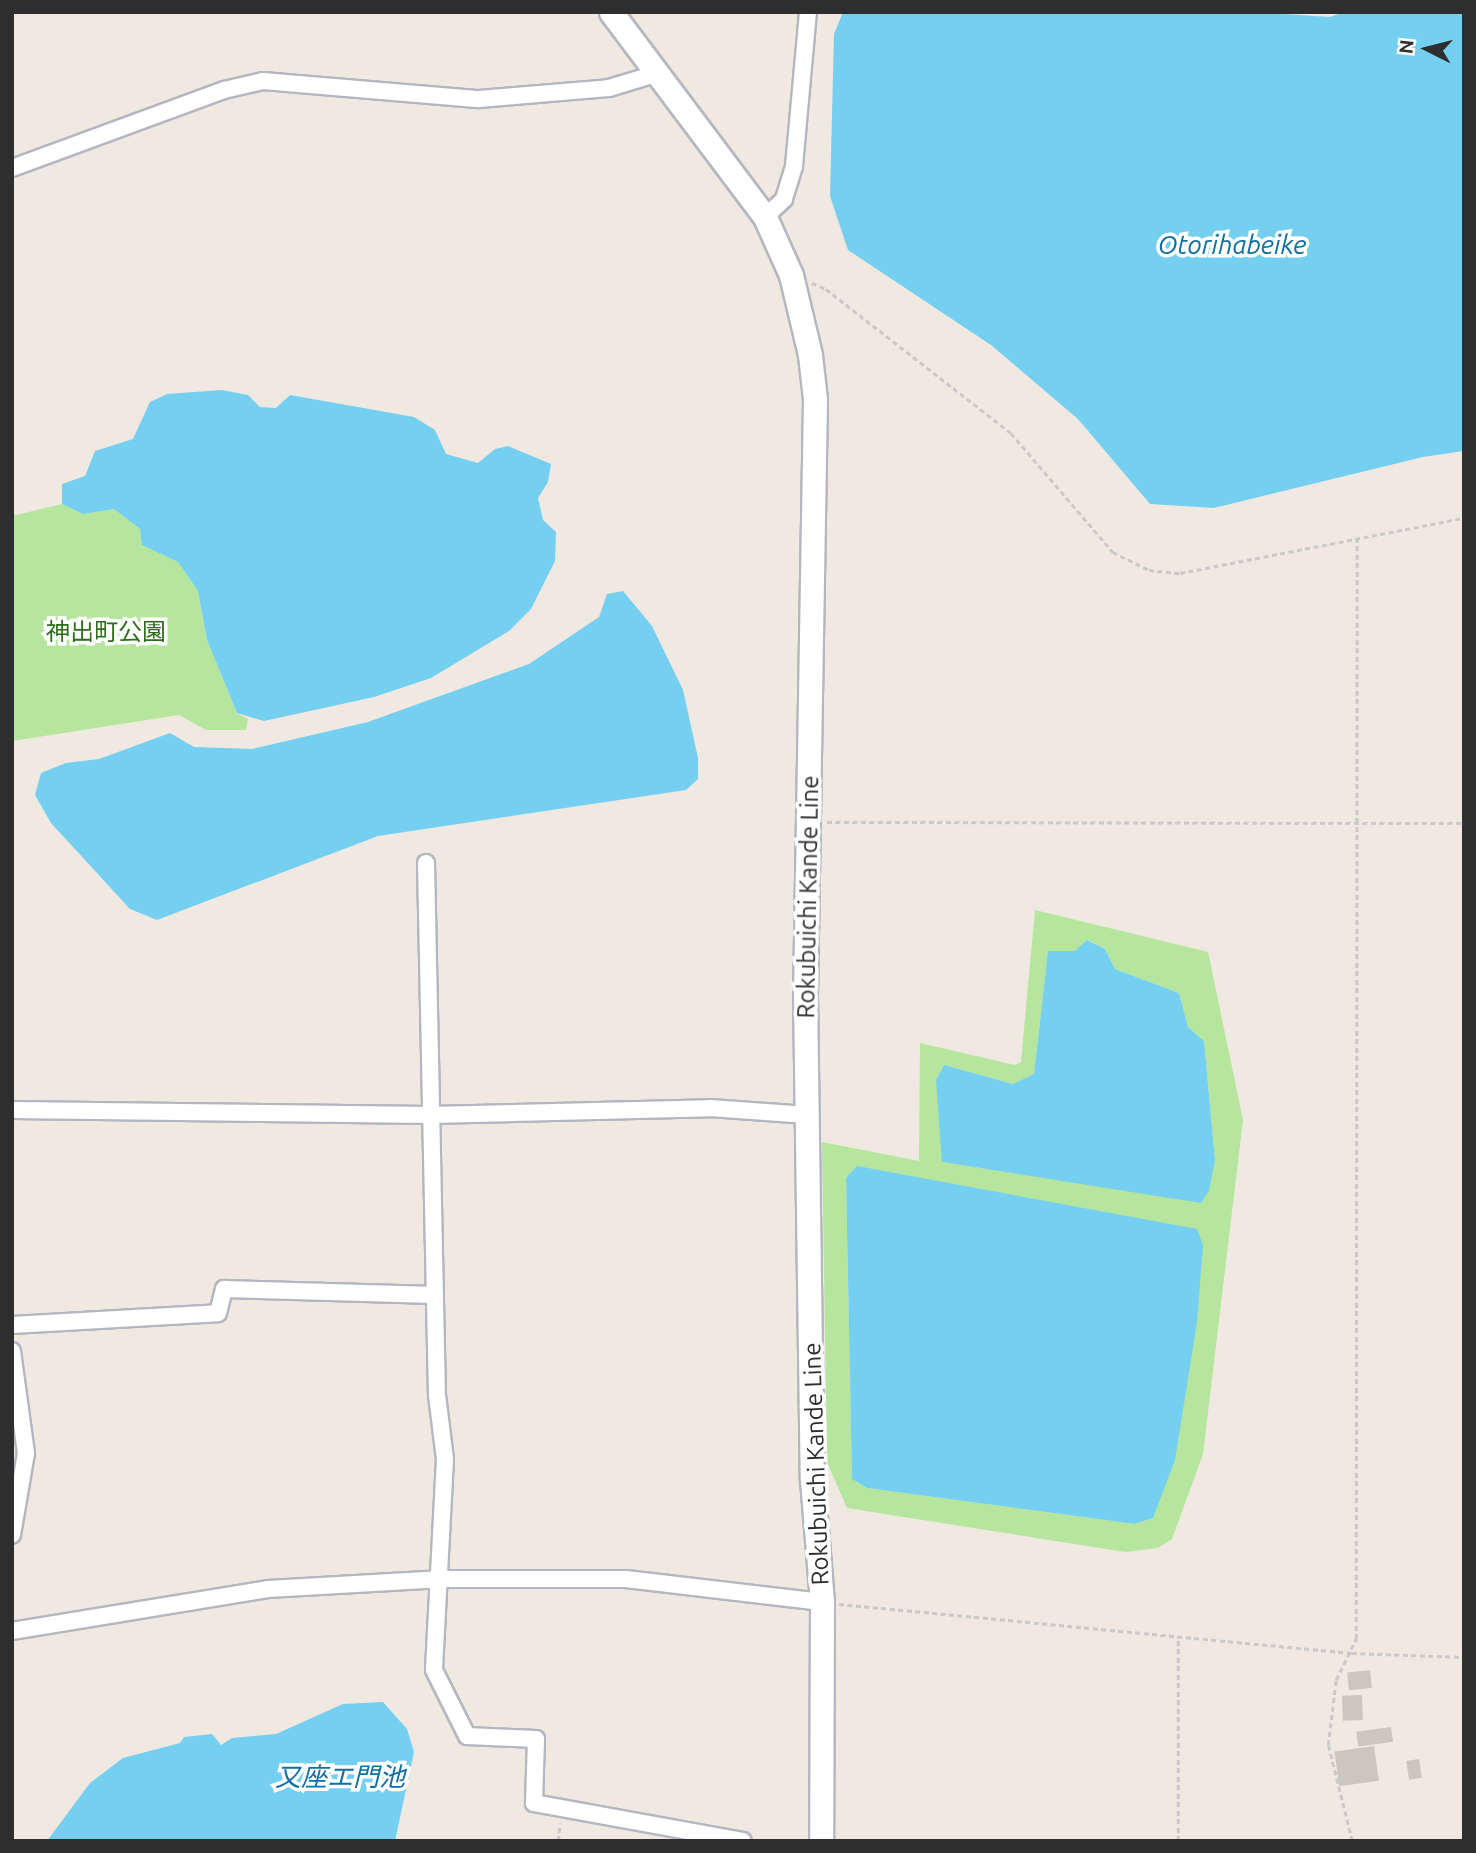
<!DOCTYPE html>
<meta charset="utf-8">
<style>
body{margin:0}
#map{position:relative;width:1476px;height:1853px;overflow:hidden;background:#efe9e1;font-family:Ubuntu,"Noto Sans JP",sans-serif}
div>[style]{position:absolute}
.green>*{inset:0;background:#b6e59e}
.water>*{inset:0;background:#75cff0}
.building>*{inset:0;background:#cbc7bf;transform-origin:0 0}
.path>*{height:2.5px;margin-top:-1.25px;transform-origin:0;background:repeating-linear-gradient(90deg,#c9c9c9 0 5px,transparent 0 8.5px)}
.roads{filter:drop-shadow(2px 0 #b4b7c1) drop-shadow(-2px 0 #b4b7c1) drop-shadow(0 2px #b4b7c1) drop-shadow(0 -2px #b4b7c1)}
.minor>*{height:16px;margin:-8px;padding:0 8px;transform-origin:8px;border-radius:8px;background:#fff}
.secondary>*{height:23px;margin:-11.5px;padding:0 11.5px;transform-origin:11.5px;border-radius:11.5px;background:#fff}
span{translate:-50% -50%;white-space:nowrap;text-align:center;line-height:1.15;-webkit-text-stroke:7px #fff;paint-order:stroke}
.park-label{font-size:24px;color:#2c6e1b}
.street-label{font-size:24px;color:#2e2e2e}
.water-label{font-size:26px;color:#0d6fa3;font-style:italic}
.frame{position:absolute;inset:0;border:14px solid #2e2e2e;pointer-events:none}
.north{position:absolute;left:1392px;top:14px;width:70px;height:70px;-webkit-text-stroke:5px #fff;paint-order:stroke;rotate:276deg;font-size:19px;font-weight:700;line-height:28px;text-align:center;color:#2e2e2e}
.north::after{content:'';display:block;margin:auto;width:24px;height:32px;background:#2e2e2e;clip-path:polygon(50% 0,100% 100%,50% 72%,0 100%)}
</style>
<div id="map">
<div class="green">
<div style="clip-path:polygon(62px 504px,83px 514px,114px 509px,140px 529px,142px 545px,178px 562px,198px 591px,207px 640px,237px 713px,248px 719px,246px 730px,206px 730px,179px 715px,12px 741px,12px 516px)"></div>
<div style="clip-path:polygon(evenodd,1035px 910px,1208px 952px,1243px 1120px,1203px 1454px,1172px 1539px,1158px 1548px,1125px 1552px,847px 1508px,827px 1462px,822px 1142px,919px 1161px,920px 1043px,1015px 1065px,1021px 1062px,1035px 910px,1088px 940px,1105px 949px,1115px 969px,1179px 993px,1188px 1027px,1204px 1041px,1215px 1160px,1201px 1202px,942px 1162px,944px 1065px,1013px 1084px,1034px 1074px,1048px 952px,1075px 951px,1088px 940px,1035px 910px,846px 1178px,1153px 1518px,1135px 1524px,867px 1488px,852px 1479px,846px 1178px)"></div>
</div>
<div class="water">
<div style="clip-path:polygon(843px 12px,1254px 12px,1330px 17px,1344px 12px,1464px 12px,1464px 451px,1423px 457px,1214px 508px,1150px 504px,1078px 419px,991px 345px,848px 250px,830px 196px,834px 34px)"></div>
<div style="clip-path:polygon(222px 390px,248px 395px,260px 407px,276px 408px,290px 395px,414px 417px,435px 430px,446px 454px,478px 463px,495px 449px,508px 446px,551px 464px,548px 482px,538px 498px,543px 520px,556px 532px,555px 561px,531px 609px,509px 631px,431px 678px,374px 697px,264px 721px,237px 713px,207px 640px,198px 591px,178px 562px,142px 545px,140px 529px,114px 509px,83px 514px,62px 504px,62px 484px,85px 476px,95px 451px,133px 439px,150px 402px,167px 394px)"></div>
<div style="clip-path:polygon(623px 591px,652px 626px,683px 690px,698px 758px,698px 779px,686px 790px,378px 836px,157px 920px,130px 909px,51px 823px,35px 795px,41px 773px,66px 763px,99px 759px,170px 733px,194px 747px,252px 749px,368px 722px,529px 664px,599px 617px,607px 594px)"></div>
<div style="clip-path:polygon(1087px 940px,1105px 949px,1115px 969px,1179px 993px,1188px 1027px,1204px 1041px,1215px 1160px,1209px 1191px,1201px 1203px,942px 1162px,936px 1080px,944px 1065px,1013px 1084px,1034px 1074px,1048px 951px,1075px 951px)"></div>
<div style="clip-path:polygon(857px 1166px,1197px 1229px,1203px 1245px,1197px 1322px,1175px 1460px,1153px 1518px,1135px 1524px,867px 1488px,852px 1479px,846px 1178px)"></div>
<div style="clip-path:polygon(383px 1702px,407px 1729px,414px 1752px,395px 1841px,47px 1841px,90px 1783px,123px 1758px,180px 1743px,184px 1737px,212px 1734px,221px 1745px,232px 1738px,276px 1734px,343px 1704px)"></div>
</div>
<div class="building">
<div style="left:1370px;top:1670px;width:18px;height:23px;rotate:84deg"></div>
<div style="left:1362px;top:1695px;width:25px;height:20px;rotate:88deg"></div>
<div style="left:1391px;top:1727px;width:15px;height:35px;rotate:82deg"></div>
<div style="left:1374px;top:1746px;width:35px;height:40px;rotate:82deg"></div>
<div style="left:1419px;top:1759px;width:19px;height:13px;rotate:81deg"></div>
</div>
<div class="path">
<div style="left:812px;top:283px;width:15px;rotate:23deg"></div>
<div style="left:826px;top:289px;width:234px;rotate:37.9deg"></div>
<div style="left:1011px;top:433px;width:157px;rotate:49.4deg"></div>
<div style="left:1113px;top:552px;width:40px;rotate:26.6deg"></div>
<div style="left:1149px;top:570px;width:31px;rotate:6deg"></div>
<div style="left:1180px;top:573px;width:289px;rotate:-11deg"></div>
<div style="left:827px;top:822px;width:637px;rotate:0.09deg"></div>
<div style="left:839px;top:1604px;width:515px;rotate:5.46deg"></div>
<div style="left:1352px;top:1653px;width:112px;rotate:2deg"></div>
<div style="left:558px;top:1841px;width:18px;rotate:-84deg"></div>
<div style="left:1178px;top:1841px;width:203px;rotate:-90deg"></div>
<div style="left:1352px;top:1841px;width:99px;rotate:-104deg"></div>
<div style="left:1328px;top:1745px;width:65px;rotate:-83deg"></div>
<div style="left:1336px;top:1680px;width:46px;rotate:-64deg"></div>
<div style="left:1356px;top:1639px;width:1099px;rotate:-89.95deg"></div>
</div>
<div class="roads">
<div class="minor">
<div style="left:12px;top:168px;width:226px;rotate:-20.2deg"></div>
<div style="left:224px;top:90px;width:40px;rotate:-13deg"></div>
<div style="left:263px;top:81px;width:217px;rotate:4.8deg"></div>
<div style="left:479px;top:99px;width:130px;rotate:-4.8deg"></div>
<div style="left:609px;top:88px;width:48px;rotate:-16.9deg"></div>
<div style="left:765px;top:217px;width:26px;rotate:-43deg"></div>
<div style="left:784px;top:199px;width:34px;rotate:-73deg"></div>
<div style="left:794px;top:166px;width:155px;rotate:-84.8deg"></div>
<div style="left:426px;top:863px;width:532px;rotate:88.82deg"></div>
<div style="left:437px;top:1395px;width:64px;rotate:82.9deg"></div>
<div style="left:445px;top:1459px;width:211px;rotate:93deg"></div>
<div style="left:434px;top:1670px;width:74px;rotate:63.4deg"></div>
<div style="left:467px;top:1736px;width:69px;rotate:2.5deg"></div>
<div style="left:536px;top:1739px;width:64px;rotate:91.8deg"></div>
<div style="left:534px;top:1803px;width:212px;rotate:10.3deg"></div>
<div style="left:12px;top:1110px;width:419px;rotate:0.7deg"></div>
<div style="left:431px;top:1115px;width:279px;rotate:-1.4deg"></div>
<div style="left:710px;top:1108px;width:98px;rotate:4.1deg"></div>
<div style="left:12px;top:1325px;width:206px;rotate:-3.3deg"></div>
<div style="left:218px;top:1313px;width:25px;rotate:-76deg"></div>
<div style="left:224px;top:1289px;width:211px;rotate:1.6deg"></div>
<div style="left:12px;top:1351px;width:103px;rotate:82.2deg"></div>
<div style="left:26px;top:1453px;width:83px;rotate:99.7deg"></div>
<div style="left:12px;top:1631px;width:259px;rotate:-9.3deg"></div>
<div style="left:268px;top:1589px;width:171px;rotate:-3.3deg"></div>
<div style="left:439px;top:1579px;width:187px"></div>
<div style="left:626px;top:1579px;width:197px;rotate:6.7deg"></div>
</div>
<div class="secondary">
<div style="left:611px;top:12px;width:256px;rotate:53.1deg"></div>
<div style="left:765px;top:217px;width:64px;rotate:65.9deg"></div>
<div style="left:791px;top:275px;width:82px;rotate:76.6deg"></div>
<div style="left:810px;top:355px;width:44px;rotate:83.5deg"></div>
<div style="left:815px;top:399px;width:595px;rotate:90.96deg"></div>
<div style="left:805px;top:994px;width:486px;rotate:89.2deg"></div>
<div style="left:812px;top:1480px;width:122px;rotate:85.3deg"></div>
<div style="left:822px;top:1602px;width:239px;rotate:90.2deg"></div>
</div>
</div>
<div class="park-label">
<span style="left:106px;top:632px">神出町公園</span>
</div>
<div class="street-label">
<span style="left:808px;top:897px;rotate:-89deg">Rokubuichi Kande Line</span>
<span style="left:816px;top:1464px;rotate:-92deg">Rokubuichi Kande Line</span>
</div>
<div class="water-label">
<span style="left:1232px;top:245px">Otorihabeike</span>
<span style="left:340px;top:1777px">又座エ門池</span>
</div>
<div class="frame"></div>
<div class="north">N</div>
</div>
